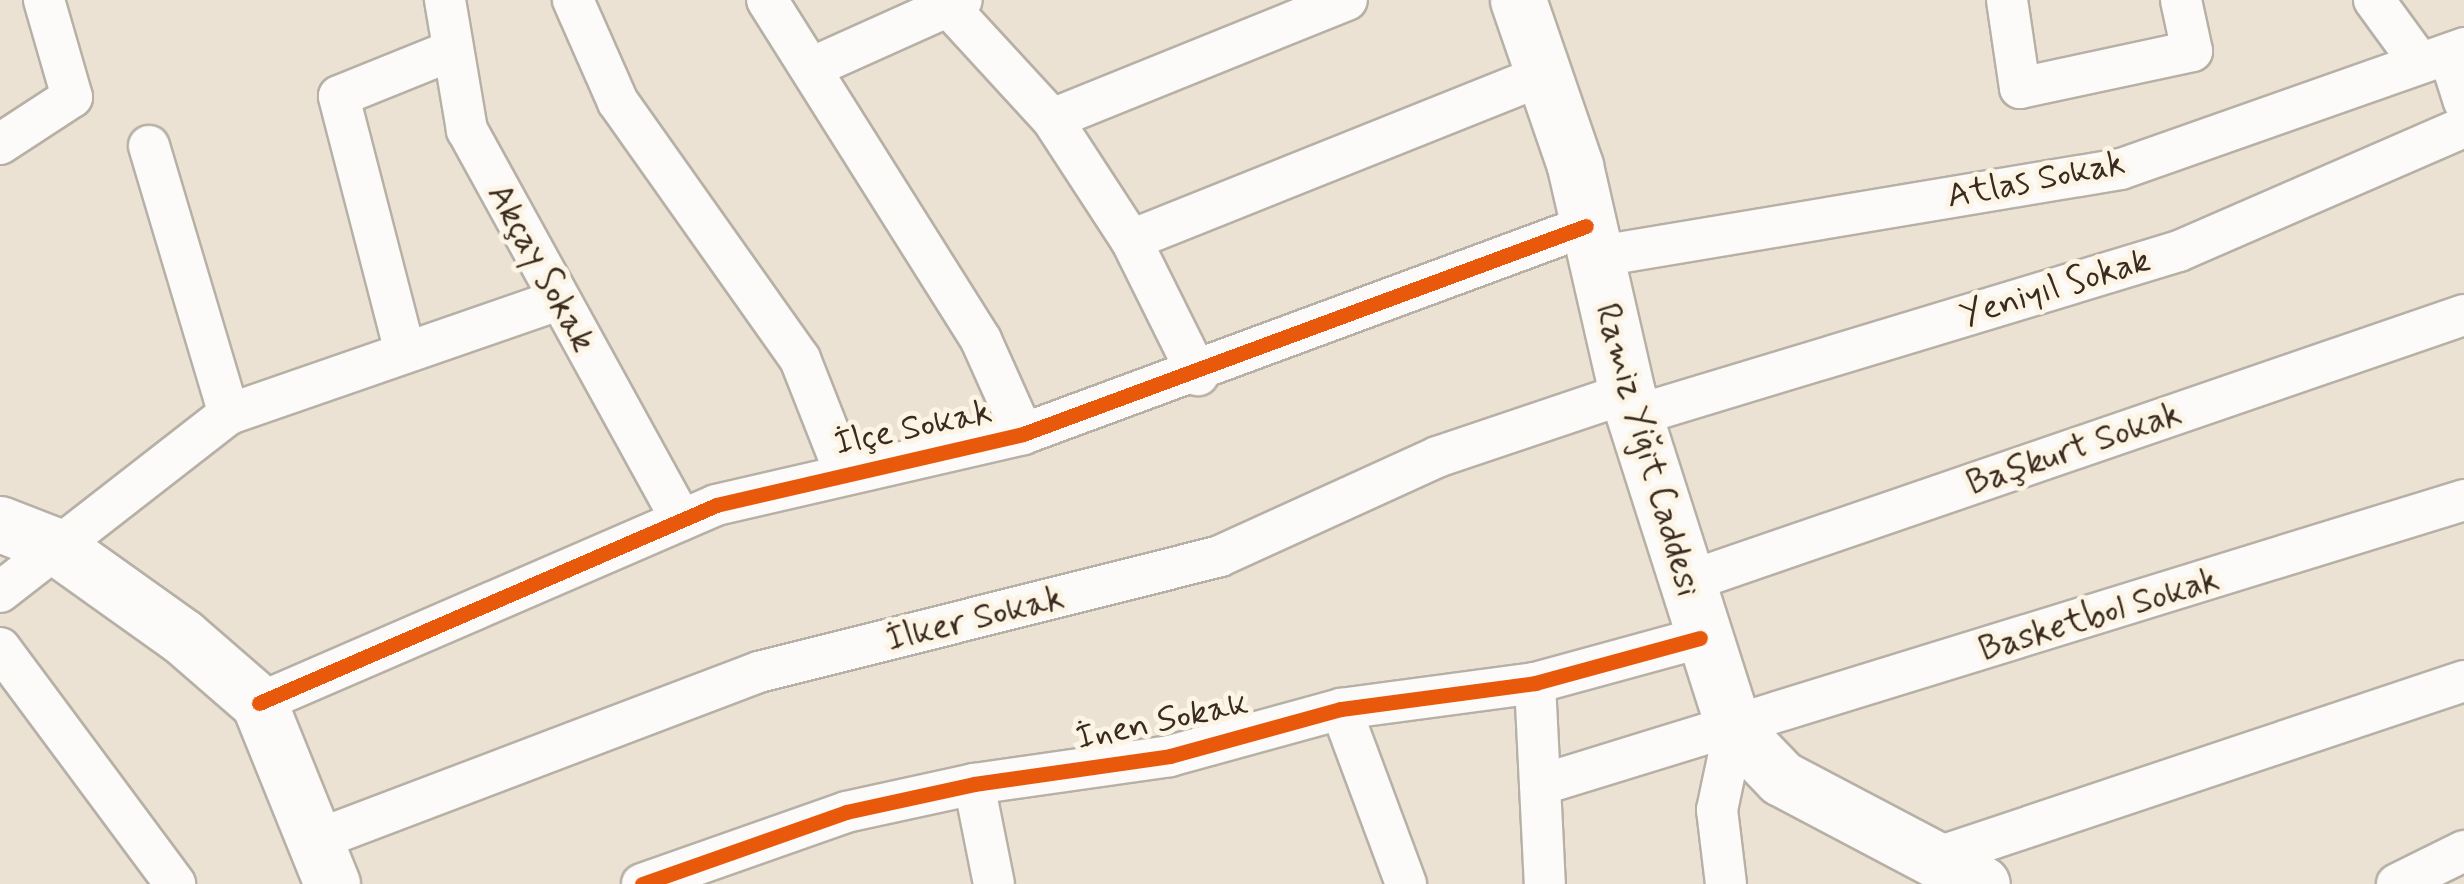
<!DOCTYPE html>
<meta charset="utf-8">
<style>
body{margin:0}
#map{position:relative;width:2464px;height:884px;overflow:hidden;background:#ebe2d4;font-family:Mynerve,sans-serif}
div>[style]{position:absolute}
.roads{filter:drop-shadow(2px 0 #b7b0a6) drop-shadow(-2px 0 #b7b0a6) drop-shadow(0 2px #b7b0a6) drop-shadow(0 -2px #b7b0a6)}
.street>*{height:40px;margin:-20px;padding:0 20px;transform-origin:20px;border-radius:20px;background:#fcfbf9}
.secondary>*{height:55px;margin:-27.5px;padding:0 27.5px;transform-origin:27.5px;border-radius:27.5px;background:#fcfbf9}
.cycleway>*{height:15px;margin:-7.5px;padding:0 7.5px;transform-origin:7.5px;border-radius:7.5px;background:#e8590c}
span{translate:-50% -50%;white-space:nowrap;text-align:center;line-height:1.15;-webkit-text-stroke:10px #fcf5e5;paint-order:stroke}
.street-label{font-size:35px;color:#3b2a1e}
</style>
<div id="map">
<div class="roads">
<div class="street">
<div style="left:445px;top:0;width:132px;rotate:80.4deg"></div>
<div style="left:467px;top:130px;width:445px;rotate:61.2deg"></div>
<div style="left:573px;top:0;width:111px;rotate:66.2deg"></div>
<div style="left:618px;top:102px;width:315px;rotate:54.7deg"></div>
<div style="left:800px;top:359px;width:123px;rotate:68.5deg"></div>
<div style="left:767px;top:0;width:402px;rotate:57.8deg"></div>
<div style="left:981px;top:340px;width:103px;rotate:65.9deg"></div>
<div style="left:2007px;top:0;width:89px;rotate:81.6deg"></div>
<div style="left:2020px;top:88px;width:176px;rotate:-12.1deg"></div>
<div style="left:2192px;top:51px;width:52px;rotate:-102.2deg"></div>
<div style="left:2374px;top:0;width:78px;rotate:53.9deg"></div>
<div style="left:948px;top:6px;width:154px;rotate:47.4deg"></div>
<div style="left:1052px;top:119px;width:145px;rotate:56.9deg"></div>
<div style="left:1131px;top:240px;width:151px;rotate:63.6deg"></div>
<div style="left:2449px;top:55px;width:49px;rotate:72.3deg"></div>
<div style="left:813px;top:67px;width:163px;rotate:-24.2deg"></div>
<div style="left:1052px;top:119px;width:318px;rotate:-22deg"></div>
<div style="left:0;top:144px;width:86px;rotate:-33.1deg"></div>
<div style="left:72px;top:97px;width:101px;rotate:-106.1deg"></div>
<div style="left:149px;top:146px;width:280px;rotate:73.4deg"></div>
<div style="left:1131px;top:240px;width:448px;rotate:-21.8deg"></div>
<div style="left:1594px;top:257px;width:534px;rotate:-9.48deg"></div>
<div style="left:2121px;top:169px;width:364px;rotate:-19.4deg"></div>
<div style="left:405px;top:352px;width:264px;rotate:-104.5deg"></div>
<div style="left:339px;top:96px;width:123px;rotate:-22deg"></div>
<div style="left:1634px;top:416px;width:569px;rotate:-16.84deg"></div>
<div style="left:2179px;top:251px;width:311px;rotate:-23.5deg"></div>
<div style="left:1684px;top:583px;width:825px;rotate:-18.96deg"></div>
<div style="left:0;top:592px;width:290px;rotate:-37.9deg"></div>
<div style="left:229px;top:414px;width:348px;rotate:-19.1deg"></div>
<div style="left:0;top:648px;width:294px;rotate:53.4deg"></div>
<div style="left:1535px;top:683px;width:201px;rotate:87.2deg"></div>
<div style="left:259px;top:703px;width:498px;rotate:-23.4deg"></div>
<div style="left:716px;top:505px;width:315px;rotate:-13deg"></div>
<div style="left:1023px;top:434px;width:600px;rotate:-20.28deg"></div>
<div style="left:1341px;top:709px;width:187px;rotate:69.6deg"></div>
<div style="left:974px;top:784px;width:102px;rotate:78.7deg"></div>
<div style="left:1540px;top:785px;width:967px;rotate:-17.14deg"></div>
<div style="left:319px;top:839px;width:471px;rotate:-20.8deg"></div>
<div style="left:759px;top:672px;width:475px;rotate:-14.1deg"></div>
<div style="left:1220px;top:556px;width:239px;rotate:-24.5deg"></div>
<div style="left:1437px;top:457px;width:200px;rotate:-18.6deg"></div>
<div style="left:1935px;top:858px;width:558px;rotate:-18.5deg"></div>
<div style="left:642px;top:884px;width:216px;rotate:-19.4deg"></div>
<div style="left:846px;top:812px;width:131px;rotate:-12.3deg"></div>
<div style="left:974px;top:784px;width:198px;rotate:-8.1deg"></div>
<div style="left:1170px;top:756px;width:177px;rotate:-15.4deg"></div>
<div style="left:1341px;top:709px;width:196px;rotate:-7.6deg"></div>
<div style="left:1535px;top:683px;width:171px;rotate:-15.3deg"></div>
<div style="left:1726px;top:884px;width:75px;rotate:-96.9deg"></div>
<div style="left:1717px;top:810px;width:83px;rotate:-78.1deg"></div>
<div style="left:2397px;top:884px;width:75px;rotate:-26.2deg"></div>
</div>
<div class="secondary">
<div style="left:1518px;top:0;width:176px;rotate:71deg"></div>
<div style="left:1575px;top:166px;width:233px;rotate:77.1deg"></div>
<div style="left:1627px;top:393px;width:353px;rotate:72.3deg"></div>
<div style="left:1734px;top:729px;width:68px;rotate:46.2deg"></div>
<div style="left:1781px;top:778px;width:227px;rotate:27.8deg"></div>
<div style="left:0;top:524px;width:58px;rotate:21.3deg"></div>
<div style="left:54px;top:545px;width:158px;rotate:35.5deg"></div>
<div style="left:183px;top:637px;width:101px;rotate:41deg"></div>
<div style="left:259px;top:703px;width:195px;rotate:68deg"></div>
</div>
</div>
<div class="cycleway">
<div style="left:259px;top:703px;width:498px;rotate:-23.4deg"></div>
<div style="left:716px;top:505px;width:315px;rotate:-13deg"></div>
<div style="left:1023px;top:434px;width:600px;rotate:-20.28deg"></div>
<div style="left:642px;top:884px;width:216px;rotate:-19.4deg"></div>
<div style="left:846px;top:812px;width:131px;rotate:-12.3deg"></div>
<div style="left:974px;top:784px;width:198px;rotate:-8.1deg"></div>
<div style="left:1170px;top:756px;width:177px;rotate:-15.4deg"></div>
<div style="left:1341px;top:709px;width:196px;rotate:-7.6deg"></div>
<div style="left:1535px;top:683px;width:171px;rotate:-15.3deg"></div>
</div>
<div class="street-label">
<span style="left:2036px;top:180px;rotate:-11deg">Atlas Sokak</span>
<span style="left:541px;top:268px;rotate:61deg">Akçay Sokak</span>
<span style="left:2055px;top:288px;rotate:-17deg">Yeniyıl Sokak</span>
<span style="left:913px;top:428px;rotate:-12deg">İlçe Sokak</span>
<span style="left:2074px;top:449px;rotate:-19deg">Başkurt Sokak</span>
<span style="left:1647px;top:450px;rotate:74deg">Ramiz Yiğit Caddesi</span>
<span style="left:2099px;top:615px;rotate:-17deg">Basketbol Sokak</span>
<span style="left:975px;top:619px;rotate:-14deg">İlker Sokak</span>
<span style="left:1162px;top:721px;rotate:-12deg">İnen Sokak</span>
</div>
</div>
